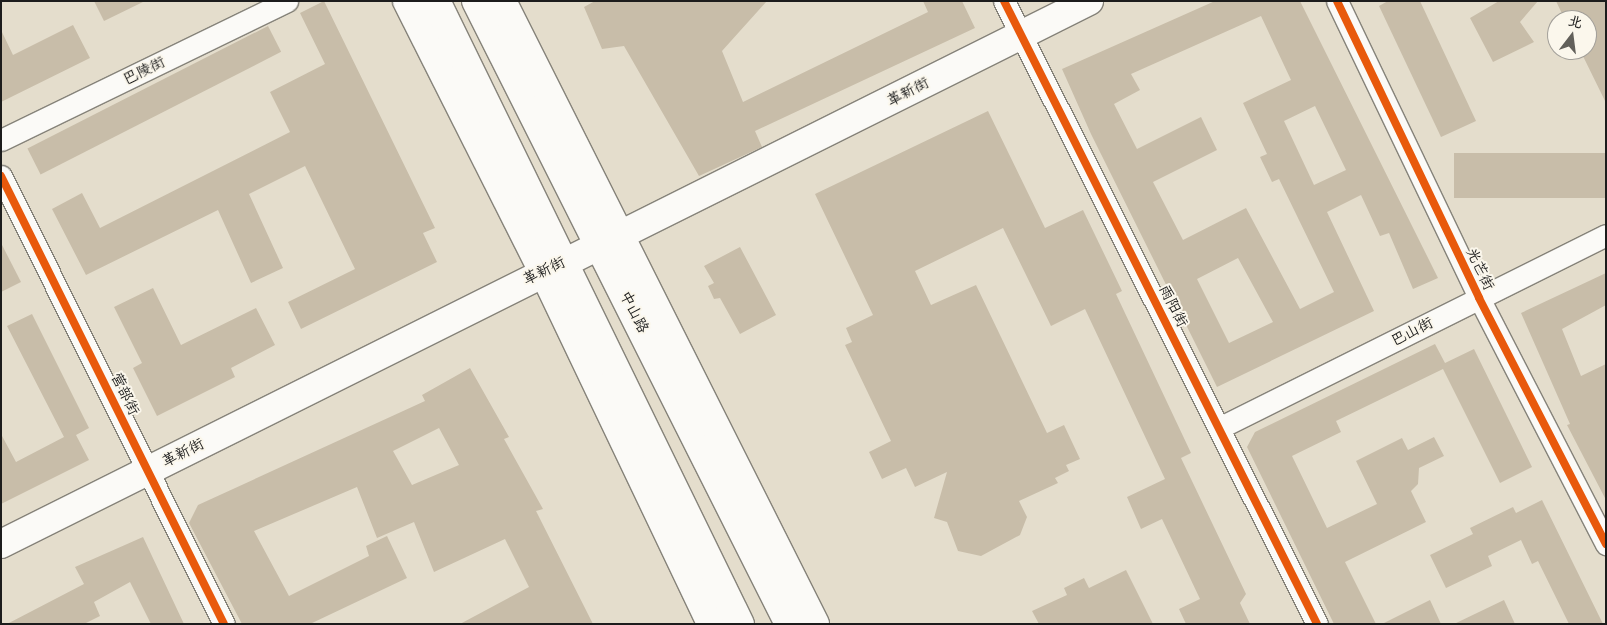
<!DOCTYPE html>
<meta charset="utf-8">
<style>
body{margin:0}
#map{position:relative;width:1607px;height:625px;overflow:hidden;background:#e4ddcc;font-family:"Shantell Sans","LXGW WenKai TC",sans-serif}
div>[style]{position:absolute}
.building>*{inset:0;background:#c8bda9;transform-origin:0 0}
.roads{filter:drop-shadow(1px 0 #86837a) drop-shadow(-1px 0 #86837a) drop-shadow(0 1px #86837a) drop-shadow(0 -1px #86837a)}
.minor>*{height:21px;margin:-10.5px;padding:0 10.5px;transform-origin:10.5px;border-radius:10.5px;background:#fbfaf7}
.major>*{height:28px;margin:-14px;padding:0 14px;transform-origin:14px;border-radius:14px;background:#fbfaf7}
.cycleway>*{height:8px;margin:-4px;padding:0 4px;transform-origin:4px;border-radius:4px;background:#e8590c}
span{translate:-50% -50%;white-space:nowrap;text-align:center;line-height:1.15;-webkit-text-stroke:4px #fbf7ec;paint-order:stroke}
.street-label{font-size:15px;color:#1c1c1c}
.frame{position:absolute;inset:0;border:2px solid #1c1c1c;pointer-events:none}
.north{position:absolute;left:1547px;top:10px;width:50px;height:50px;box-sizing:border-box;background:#fbf7ec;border:1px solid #a29f99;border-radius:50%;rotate:15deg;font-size:14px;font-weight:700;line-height:20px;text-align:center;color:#1c1c1c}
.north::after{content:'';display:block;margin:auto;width:18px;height:22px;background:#62605a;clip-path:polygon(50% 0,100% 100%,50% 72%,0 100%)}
</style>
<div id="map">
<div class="building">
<div style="clip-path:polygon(94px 1px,145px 1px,104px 21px)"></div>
<div style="clip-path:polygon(324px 1px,435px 228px,423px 233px,437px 262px,301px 329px,288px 302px,355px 269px,305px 166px,249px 194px,283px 268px,251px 283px,218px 210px,86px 275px,52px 209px,82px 193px,100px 228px,290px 132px,270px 92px,325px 64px,300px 13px)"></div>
<div style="clip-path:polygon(595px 1px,767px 1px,722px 51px,743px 102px,928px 12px,923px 1px,962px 1px,975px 28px,755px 131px,762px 147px,699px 176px,624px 46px,602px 49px,584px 7px)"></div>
<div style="clip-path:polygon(evenodd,1215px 1px,1300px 1px,1438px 278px,1413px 289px,1389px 233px,1380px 236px,1361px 195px,1327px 212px,1374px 311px,1217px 387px,1091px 134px,1062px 69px,1215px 1px,1261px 16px,1291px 80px,1243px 103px,1267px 154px,1260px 157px,1272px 182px,1279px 179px,1334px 292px,1300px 309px,1246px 208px,1183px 240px,1153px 182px,1217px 150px,1201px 117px,1137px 149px,1114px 104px,1140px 90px,1131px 74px,1261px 16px,1215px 1px,1315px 106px,1346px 170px,1314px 185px,1284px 121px,1315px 106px,1215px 1px,1238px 258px,1273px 322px,1229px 343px,1197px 279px,1238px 258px)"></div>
<div style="clip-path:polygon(1388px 1px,1420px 1px,1476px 121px,1441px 137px,1379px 6px)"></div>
<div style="clip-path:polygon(1499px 1px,1538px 1px,1520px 22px,1534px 42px,1493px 62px,1470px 18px)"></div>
<div style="clip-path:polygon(1556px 1px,1606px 1px,1606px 103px,1580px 50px,1587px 50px,1587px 20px,1565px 20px)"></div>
<div style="clip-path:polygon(73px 25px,90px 58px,1px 102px,1px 30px,13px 55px)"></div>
<div style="left:268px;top:26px;width:29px;height:270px;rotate:63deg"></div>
<div style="clip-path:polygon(988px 111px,1045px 228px,1083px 210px,1122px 291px,1116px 294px,1191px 453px,1181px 458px,1246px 594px,1240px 603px,1250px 624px,1186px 624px,1179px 609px,1200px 599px,1162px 519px,1141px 529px,1127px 497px,1165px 479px,1085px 309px,1051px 326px,1003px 228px,915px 271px,931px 305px,976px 285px,1047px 433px,1064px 425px,1080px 459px,1066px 465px,1069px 471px,1055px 478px,1058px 483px,1019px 501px,1027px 517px,1020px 535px,981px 556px,958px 551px,947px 522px,934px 518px,947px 472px,915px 487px,906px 468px,882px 479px,869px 452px,891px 441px,845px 345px,852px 342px,846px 328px,873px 315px,815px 194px)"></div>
<div style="left:1606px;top:153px;width:45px;height:152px;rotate:90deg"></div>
<div style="clip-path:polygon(1px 243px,21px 282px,1px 292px)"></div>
<div style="clip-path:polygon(740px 247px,776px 315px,740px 334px,720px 298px,714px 299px,708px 286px,714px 283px,704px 266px)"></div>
<div style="clip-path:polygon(1606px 273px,1606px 305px,1562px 329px,1581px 376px,1606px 364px,1606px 500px,1567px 425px,1570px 424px,1521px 313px)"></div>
<div style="clip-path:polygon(153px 288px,181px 345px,256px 308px,275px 345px,231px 368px,235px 377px,157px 416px,133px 368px,142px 363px,114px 307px)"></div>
<div style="clip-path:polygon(32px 314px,89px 428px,76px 435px,89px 460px,1px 504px,1px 434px,16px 462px,64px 437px,7px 326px)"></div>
<div style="clip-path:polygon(1435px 344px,1445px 363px,1474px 349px,1532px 467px,1500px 483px,1443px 369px,1336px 421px,1341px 432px,1292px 456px,1327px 528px,1377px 504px,1356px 461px,1402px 438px,1408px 450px,1434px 437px,1444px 456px,1419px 468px,1418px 484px,1411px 491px,1426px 522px,1345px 562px,1376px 624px,1334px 624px,1247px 447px,1255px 432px)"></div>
<div style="clip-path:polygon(evenodd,470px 368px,509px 437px,504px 439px,543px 509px,536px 511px,593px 624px,460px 624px,529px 587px,505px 539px,434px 572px,414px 522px,377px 538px,357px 487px,254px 531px,289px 596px,369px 556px,366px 546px,387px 536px,407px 578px,310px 624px,242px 624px,189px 523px,198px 505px,425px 401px,422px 395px,470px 368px,439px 428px,459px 465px,412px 485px,393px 451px,439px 428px)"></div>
<div style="clip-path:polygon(1542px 500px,1603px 624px,1569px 624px,1538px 561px,1532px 564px,1521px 540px,1488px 556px,1492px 566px,1446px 588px,1430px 555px,1473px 534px,1470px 528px,1513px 507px,1516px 513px)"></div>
<div style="clip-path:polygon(143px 537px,184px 624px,151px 624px,130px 582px,94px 602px,100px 616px,84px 624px,7px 624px,84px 584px,75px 567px)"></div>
<div style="clip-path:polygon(1126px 570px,1153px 624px,1039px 624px,1032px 611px,1067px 595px,1064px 588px,1084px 578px,1089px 588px)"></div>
<div style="clip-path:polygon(1430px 600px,1441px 624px,1382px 624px)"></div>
<div style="clip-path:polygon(1504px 600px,1515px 624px,1454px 624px)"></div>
</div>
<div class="roads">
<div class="minor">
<div style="left:1004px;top:1px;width:697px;rotate:63.32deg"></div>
<div style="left:1337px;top:1px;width:329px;rotate:64.4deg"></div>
<div style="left:1479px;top:298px;width:277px;rotate:62.7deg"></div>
<div style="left:1px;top:140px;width:318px;rotate:-25.9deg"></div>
<div style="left:1px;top:176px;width:500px;rotate:63.54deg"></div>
<div style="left:1219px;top:428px;width:432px;rotate:-26.5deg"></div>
</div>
<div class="major">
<div style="left:407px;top:1px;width:302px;rotate:63.3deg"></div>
<div style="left:543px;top:271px;width:391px;rotate:64.5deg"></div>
<div style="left:436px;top:1px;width:693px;rotate:63.99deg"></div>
<div style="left:476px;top:1px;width:697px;rotate:63.32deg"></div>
<div style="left:502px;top:1px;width:697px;rotate:63.32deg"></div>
<div style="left:1px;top:544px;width:1216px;rotate:-26.52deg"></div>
</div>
</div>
<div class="cycleway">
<div style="left:1004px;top:1px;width:697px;rotate:63.32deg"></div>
<div style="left:1337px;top:1px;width:329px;rotate:64.4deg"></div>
<div style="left:1479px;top:298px;width:277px;rotate:62.7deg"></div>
<div style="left:1px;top:176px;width:500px;rotate:63.54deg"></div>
</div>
<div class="street-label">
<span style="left:144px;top:71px;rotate:-26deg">巴陵街</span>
<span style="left:908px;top:92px;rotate:-27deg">革新街</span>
<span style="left:1480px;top:269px;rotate:64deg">光芒街</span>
<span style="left:544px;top:271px;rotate:-26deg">革新街</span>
<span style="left:1173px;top:306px;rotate:63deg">雨阳街</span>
<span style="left:634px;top:312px;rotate:63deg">中山路</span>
<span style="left:1412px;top:332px;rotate:-27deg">巴山街</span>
<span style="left:125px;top:394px;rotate:64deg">营部街</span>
<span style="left:183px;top:453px;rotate:-27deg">革新街</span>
</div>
<div class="frame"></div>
<div class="north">北</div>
</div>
